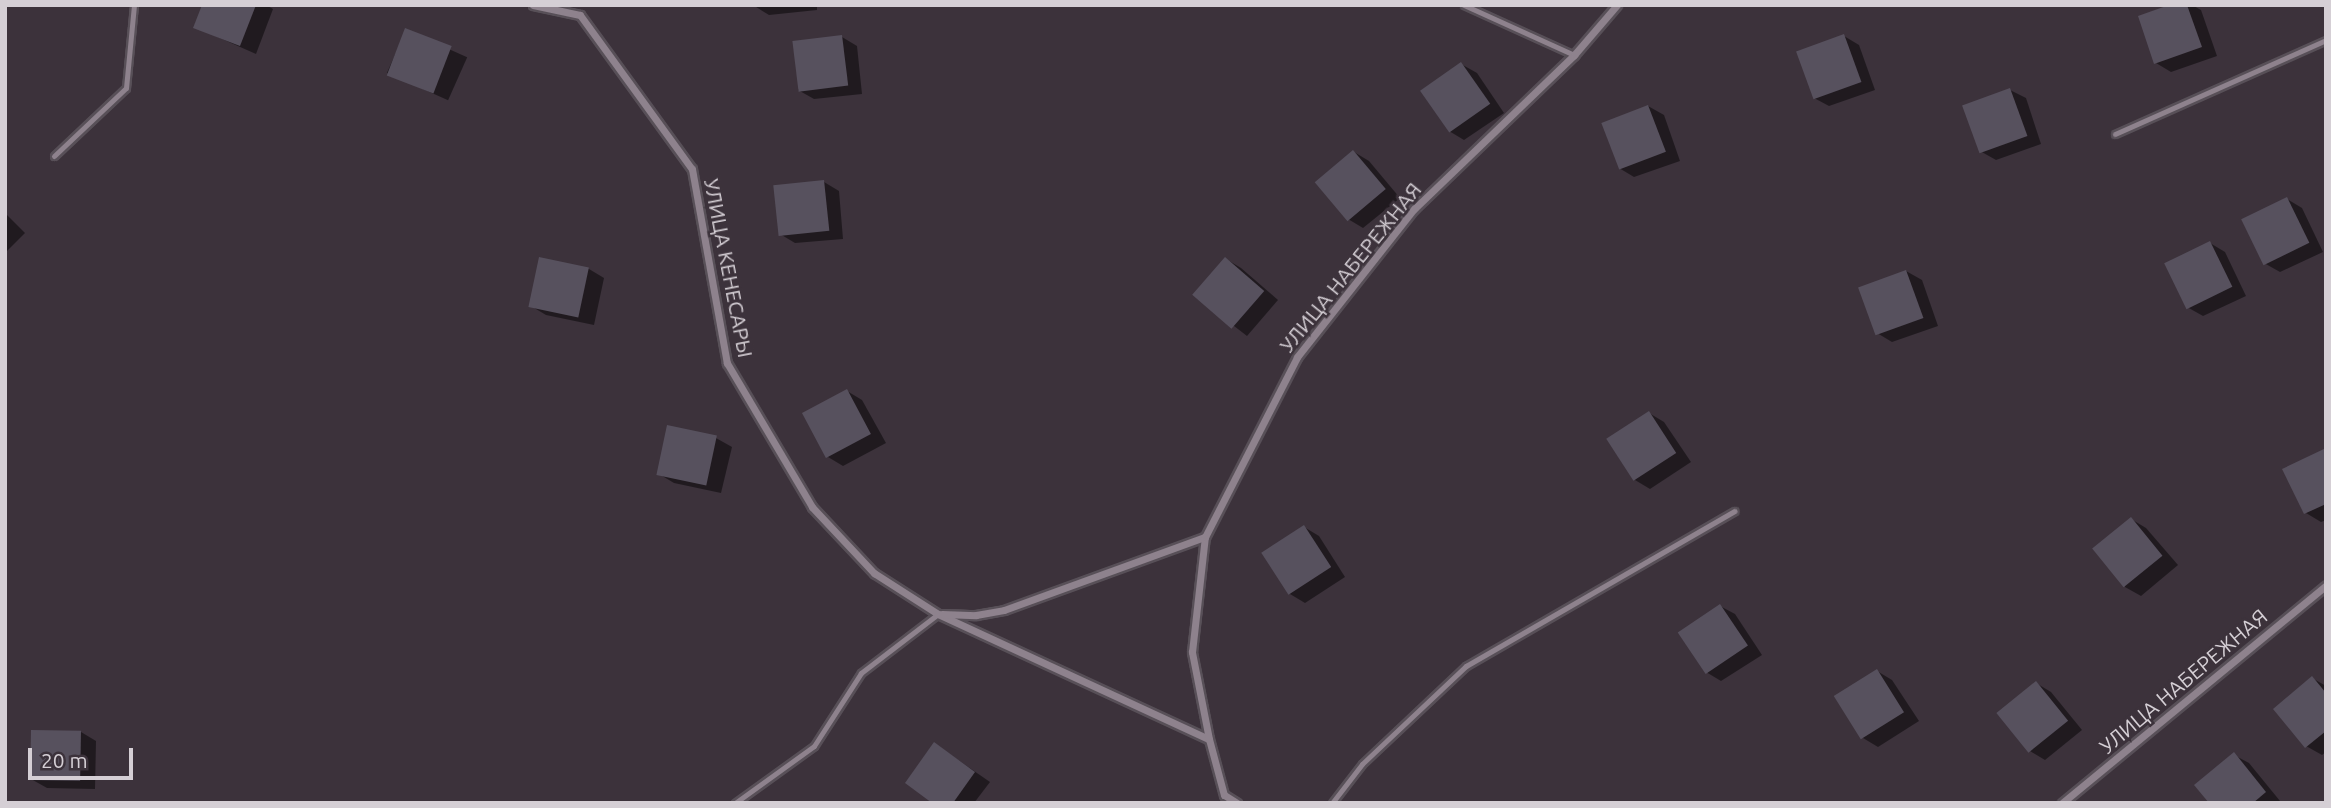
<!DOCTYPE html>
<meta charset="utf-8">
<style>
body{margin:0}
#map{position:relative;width:2331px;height:808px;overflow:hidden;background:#3c323b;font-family:Ubuntu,sans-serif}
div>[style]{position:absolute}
.shadow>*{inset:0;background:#0007;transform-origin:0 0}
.building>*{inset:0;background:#57515e;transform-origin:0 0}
.roads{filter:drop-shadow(2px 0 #585058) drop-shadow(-2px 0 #585058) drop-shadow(0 2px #585058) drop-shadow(0 -2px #585058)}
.lane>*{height:5px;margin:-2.5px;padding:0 2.5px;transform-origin:2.5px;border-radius:2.5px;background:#8e828d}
.street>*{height:7px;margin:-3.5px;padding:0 3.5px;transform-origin:3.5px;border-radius:3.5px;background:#8e828d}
span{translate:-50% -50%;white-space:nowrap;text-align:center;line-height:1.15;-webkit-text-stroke:5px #3c323b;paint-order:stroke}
.street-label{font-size:21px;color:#d5cfd5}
.frame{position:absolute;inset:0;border:7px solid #d5cfd5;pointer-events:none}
.scale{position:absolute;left:28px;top:748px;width:105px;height:32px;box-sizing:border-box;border:4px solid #d5cfd5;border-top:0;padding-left:9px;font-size:21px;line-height:24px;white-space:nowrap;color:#d5cfd5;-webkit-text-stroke:5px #3c323b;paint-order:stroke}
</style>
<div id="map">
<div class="shadow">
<div style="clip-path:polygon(204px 5px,266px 5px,273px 9px,256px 54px,195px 27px)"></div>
<div style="clip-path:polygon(753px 5px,817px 5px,817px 10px,769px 15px)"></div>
<div style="clip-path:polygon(2174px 5px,2192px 5px,2201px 10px,2217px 56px,2171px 72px,2156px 63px)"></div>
<div style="left:406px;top:30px;width:67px;height:47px;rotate:24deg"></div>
<div style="clip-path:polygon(1844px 36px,1859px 45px,1875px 90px,1829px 106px,1814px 98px)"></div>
<div style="clip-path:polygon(842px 37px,857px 46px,862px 94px,814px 99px,798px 90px)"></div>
<div style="clip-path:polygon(1461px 64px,1477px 73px,1504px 113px,1464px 140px,1449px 131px,1422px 90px)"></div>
<div style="clip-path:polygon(2010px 90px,2026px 98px,2041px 144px,1996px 160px,1980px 151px)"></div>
<div style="clip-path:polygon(1648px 106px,1664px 115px,1680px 161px,1634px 177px,1619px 168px)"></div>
<div style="clip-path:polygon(1354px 152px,1369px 161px,1400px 198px,1363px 228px,1348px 219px)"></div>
<div style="clip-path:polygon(824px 182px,839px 191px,843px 239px,795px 243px,780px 234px)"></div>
<div style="clip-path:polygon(2287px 199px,2302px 208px,2323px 252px,2280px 272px,2264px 263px)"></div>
<div style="clip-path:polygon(5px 213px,25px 233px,5px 253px)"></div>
<div style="clip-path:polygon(2210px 243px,2225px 252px,2246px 296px,2203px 316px,2187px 307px)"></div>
<div style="clip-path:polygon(1226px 259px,1241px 268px,1278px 300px,1247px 336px,1194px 295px)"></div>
<div style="clip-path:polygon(541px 260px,589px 269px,604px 278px,594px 325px,546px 315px,531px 306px)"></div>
<div style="clip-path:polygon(1906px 271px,1922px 280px,1938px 326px,1892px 342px,1877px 333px)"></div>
<div style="clip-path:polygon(847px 391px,862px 400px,886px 443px,843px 466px,828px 457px)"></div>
<div style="clip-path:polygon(1649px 413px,1664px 422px,1691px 462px,1650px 489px,1635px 480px)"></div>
<div style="clip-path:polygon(716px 438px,732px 447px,721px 493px,674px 483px,659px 474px)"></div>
<div style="clip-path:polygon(2326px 450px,2326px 520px,2321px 522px,2306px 513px)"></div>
<div style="clip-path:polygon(2131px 519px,2146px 528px,2178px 565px,2141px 596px,2125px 587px)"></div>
<div style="clip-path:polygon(1304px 527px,1319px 536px,1345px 577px,1305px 603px,1290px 594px)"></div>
<div style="clip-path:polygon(1720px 606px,1735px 614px,1762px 655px,1721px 681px,1706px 672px)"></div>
<div style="clip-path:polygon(1877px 671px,1892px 680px,1919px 721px,1878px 747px,1863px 738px)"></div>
<div style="clip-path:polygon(2312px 678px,2326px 686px,2326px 752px,2322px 755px,2306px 746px)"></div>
<div style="clip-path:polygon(2036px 683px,2051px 692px,2082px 730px,2045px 760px,2030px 751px)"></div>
<div style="clip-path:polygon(81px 732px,96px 741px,95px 789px,47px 788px,31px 779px)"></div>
<div style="clip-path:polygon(935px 744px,990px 782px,974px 803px,935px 803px)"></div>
<div style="clip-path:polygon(2234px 755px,2249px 763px,2280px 801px,2211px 803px)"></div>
</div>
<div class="building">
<div style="clip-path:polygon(202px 5px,256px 5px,240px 46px,193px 28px)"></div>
<div style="clip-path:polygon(2169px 5px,2187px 5px,2202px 47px,2154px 64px,2138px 16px)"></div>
<div style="left:405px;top:28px;width:50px;height:51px;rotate:21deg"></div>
<div style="left:1844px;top:34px;width:51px;height:51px;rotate:70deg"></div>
<div style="left:842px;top:35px;width:51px;height:50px;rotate:83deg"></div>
<div style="left:1461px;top:62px;width:51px;height:50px;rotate:55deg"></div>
<div style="left:2010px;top:88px;width:51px;height:51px;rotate:70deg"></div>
<div style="left:1648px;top:105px;width:50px;height:50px;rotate:69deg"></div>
<div style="left:1353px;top:150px;width:51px;height:50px;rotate:50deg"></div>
<div style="left:824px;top:180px;width:51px;height:51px;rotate:84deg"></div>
<div style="left:2287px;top:197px;width:51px;height:51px;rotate:64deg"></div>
<div style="left:2210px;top:241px;width:51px;height:51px;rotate:64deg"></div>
<div style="left:539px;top:257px;width:51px;height:51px;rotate:12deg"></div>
<div style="left:1225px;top:257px;width:52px;height:50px;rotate:41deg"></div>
<div style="left:1906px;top:270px;width:51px;height:51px;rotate:70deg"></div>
<div style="left:847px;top:389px;width:51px;height:51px;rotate:62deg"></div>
<div style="left:1649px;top:411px;width:50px;height:51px;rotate:57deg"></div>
<div style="left:667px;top:425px;width:51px;height:51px;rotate:12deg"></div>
<div style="clip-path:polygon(2326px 448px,2326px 504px,2304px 514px,2282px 469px)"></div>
<div style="left:2131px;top:517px;width:50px;height:50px;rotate:51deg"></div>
<div style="left:1304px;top:525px;width:50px;height:51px;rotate:57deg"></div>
<div style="left:1720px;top:604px;width:50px;height:51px;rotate:56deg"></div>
<div style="left:1877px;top:669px;width:51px;height:51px;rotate:58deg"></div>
<div style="clip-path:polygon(2312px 676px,2326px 693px,2326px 731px,2305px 748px,2273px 709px)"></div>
<div style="left:2036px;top:681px;width:51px;height:51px;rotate:51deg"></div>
<div style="left:31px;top:730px;width:50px;height:50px;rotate:1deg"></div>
<div style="clip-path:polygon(934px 742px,975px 772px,953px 803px,932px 803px,905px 783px)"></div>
<div style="clip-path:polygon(2234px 752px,2266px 792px,2253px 803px,2209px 803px,2194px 785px)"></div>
</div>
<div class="roads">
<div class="lane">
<div style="left:1464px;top:5px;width:121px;rotate:24.4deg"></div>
<div style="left:2115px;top:134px;width:231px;rotate:-24deg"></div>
<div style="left:54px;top:156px;width:99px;rotate:-43.4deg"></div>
<div style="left:126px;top:88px;width:83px;rotate:-84.5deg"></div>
<div style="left:735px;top:803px;width:97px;rotate:-35.8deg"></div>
<div style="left:814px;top:746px;width:87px;rotate:-57.2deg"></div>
<div style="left:861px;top:673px;width:97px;rotate:-37.5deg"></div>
<div style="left:1332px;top:803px;width:49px;rotate:-52.4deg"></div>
<div style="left:1362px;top:764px;width:143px;rotate:-43.3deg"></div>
<div style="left:1466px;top:666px;width:310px;rotate:-30deg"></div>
</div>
<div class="street">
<div style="left:533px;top:5px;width:48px;rotate:12deg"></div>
<div style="left:580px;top:15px;width:190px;rotate:54deg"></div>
<div style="left:692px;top:169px;width:197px;rotate:79.8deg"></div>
<div style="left:727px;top:363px;width:167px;rotate:59.4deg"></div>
<div style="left:812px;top:507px;width:91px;rotate:46.8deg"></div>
<div style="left:874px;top:573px;width:76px;rotate:32.6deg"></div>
<div style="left:938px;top:614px;width:298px;rotate:24.8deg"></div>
<div style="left:942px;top:614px;width:34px;rotate:2deg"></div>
<div style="left:976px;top:615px;width:28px;rotate:-10deg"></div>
<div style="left:1004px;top:610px;width:214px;rotate:-20deg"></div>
<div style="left:1237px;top:803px;width:15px;rotate:-148deg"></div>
<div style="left:1224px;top:795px;width:58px;rotate:-105deg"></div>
<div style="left:1209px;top:739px;width:89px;rotate:-101.1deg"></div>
<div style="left:1192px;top:652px;width:116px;rotate:-83.6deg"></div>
<div style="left:1205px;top:537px;width:202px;rotate:-62.9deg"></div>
<div style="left:1297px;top:357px;width:189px;rotate:-51.7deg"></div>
<div style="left:1414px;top:209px;width:222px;rotate:-43.9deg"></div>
<div style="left:1574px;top:55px;width:66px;rotate:-49.3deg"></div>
<div style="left:2062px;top:803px;width:342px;rotate:-39.5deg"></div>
</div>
</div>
<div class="street-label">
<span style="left:1350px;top:267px;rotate:-51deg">УЛИЦА НАБЕРЕЖНАЯ</span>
<span style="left:729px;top:268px;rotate:79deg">УЛИЦА КЕНЕСАРЫ</span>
<span style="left:2183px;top:681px;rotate:-40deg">УЛИЦА НАБЕРЕЖНАЯ</span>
</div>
<div class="frame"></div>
<div class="scale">20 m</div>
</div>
